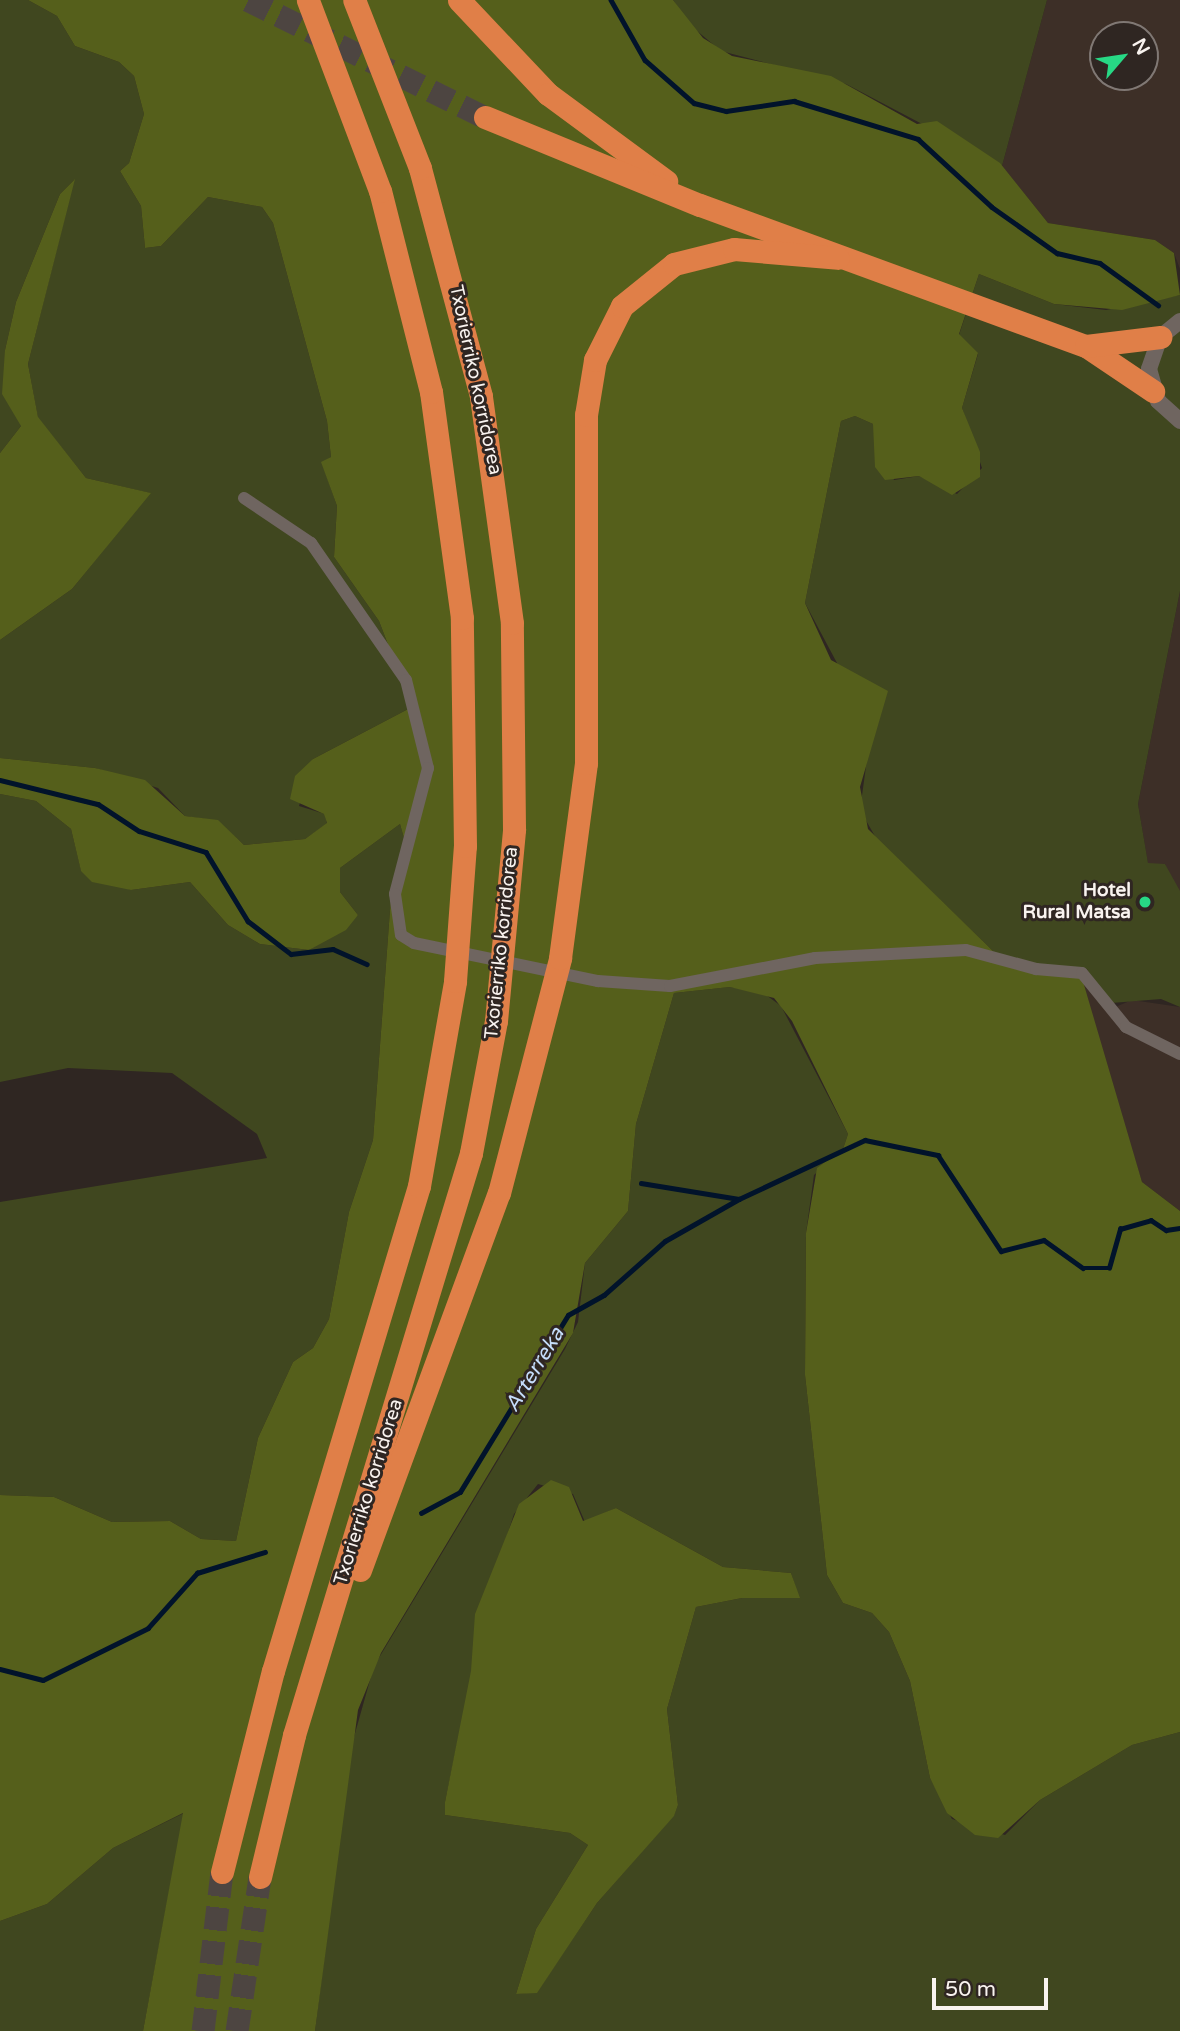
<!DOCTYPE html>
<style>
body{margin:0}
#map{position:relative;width:1180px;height:2031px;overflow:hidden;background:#2f2622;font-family:"Varela Round",sans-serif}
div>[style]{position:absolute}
.built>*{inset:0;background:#3d2f27}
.green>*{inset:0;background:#40471f}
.forest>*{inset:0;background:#555f1b}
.stream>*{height:4.5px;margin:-2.25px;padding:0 2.25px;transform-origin:2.25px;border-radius:2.25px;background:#01132b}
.motorway-tunnel>*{height:23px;margin-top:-11.5px;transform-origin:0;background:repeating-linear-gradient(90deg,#4d4541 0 23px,transparent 0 34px)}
.minor>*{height:12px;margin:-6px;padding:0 6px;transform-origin:6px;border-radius:6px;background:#6f6560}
.tertiary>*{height:16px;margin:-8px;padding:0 8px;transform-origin:8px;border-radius:8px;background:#6f6560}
.motorway>*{height:23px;margin:-11.5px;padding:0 11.5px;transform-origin:11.5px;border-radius:11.5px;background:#e07f48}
.dots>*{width:19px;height:19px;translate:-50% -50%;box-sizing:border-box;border:4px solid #2f2622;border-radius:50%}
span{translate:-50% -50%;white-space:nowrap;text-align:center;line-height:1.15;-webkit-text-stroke:6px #2f2622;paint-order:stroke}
.street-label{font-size:19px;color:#f9f3ef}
.poi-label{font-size:19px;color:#f9f3ef;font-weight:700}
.right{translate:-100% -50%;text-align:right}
.water-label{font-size:21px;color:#c5ddfb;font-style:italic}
.north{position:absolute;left:1089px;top:21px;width:70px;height:70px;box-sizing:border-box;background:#2f2622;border:2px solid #807874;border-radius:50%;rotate:61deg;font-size:19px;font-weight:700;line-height:28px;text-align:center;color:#f9f3ef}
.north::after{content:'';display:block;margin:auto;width:24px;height:32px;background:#27d885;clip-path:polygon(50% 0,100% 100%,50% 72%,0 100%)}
.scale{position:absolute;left:932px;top:1978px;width:116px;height:32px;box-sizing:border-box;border:4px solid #f9f3ef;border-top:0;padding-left:9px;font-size:21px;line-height:24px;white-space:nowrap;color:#f9f3ef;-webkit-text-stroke:5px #2f2622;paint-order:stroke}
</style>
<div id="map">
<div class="built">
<div style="clip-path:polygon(evenodd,1047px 0,1180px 0,1180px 269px,1174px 253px,1155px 240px,1048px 223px,1002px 166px,1047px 0,1103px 35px,1145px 35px,1145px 77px,1103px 77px,1103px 35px)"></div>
<div style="clip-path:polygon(1180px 591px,1180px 891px,1175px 892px,1165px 864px,1148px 864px,1138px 804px)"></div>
<div style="clip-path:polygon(1087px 968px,1090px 988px,1113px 1008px,1132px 1000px,1180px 1007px,1180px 1211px,1142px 1182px,1077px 977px)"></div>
</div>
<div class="green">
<div style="clip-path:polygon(0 0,28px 0,57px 16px,75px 46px,119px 62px,134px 76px,144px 114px,129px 163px,120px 171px,141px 206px,145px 248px,161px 246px,208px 197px,262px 207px,273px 223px,327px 421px,331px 457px,322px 463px,337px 506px,334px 557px,379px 621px,412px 707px,313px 759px,299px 806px,325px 814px,327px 824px,305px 839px,244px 845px,218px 821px,185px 816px,158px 788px,95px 768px,0 758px,0 640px,72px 589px,150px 493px,86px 478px,38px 418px,28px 364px,74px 180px,60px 194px,16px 302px,5px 350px,21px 426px,0 453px)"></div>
<div style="clip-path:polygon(673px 0,1047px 0,1002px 166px,846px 84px,721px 51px,690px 25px)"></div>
<div style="clip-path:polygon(979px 274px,1054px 304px,1106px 310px,1180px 295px,1180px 591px,1138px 804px,1148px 863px,1165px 864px,1180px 891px,1180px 1007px,1161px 999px,1099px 1004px,1087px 969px,1077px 977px,994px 952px,876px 838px,860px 810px,868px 752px,837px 663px,805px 603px,841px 421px,855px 416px,873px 424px,894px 480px,919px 476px,957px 494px,982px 468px,962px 408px,978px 354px,959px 335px)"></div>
<div style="clip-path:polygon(0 794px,36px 801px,71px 829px,81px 870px,131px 890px,190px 882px,228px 925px,260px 944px,309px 950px,358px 915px,340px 892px,340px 868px,400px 824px,405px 842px,392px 883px,373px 1140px,349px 1212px,329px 1319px,313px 1348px,293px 1362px,258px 1438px,236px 1541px,201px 1539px,170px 1521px,112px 1522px,54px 1497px,0 1495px,0 1202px,267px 1158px,257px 1134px,172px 1073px,68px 1068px,0 1082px)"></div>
<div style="clip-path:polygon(evenodd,730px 987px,762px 992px,781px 1006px,848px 1134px,843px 1149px,814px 1175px,806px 1233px,805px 1375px,827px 1575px,843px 1603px,872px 1613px,889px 1632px,910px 1681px,930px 1778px,952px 1819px,1005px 1835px,1040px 1800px,1132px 1745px,1180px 1732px,1180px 2031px,315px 2031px,350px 1751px,374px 1666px,565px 1349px,578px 1322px,585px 1263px,628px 1211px,636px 1124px,674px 993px,730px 987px,538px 1484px,573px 1494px,585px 1522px,616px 1508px,723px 1567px,791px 1573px,799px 1598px,742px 1598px,696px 1607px,667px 1709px,678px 1805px,674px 1815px,597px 1903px,537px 1992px,516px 1994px,536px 1929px,588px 1845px,570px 1833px,445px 1815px,445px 1802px,490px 1587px,514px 1514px,538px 1484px)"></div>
<div style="clip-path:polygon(184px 1813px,143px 2031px,0 2031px,0 1921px,47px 1904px,113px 1848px)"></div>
</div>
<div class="forest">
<div style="clip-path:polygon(28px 0,673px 0,703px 38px,732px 56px,831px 76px,917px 124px,937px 121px,1000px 163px,1048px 223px,1155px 240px,1174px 253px,1180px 295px,1122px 310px,1054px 304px,979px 274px,959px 334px,978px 353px,962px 408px,980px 452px,980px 477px,952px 495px,919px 476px,885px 480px,875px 467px,873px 424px,855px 416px,841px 421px,805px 603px,831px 660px,888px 691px,860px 787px,868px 829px,994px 952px,1082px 978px,1142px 1182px,1180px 1211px,1180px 1732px,1132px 1745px,1040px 1800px,998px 1838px,975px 1835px,947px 1813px,930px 1778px,910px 1681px,889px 1632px,872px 1613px,843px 1603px,827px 1575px,805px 1375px,806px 1233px,817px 1168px,843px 1149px,848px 1134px,792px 1021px,774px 998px,730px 987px,674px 993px,636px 1124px,628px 1211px,585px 1263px,573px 1333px,381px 1653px,358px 1710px,315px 2031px,143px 2031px,183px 1813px,113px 1848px,47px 1904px,0 1921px,0 1495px,54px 1497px,112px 1522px,170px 1521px,201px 1539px,236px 1541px,258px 1438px,293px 1362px,313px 1348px,329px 1319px,349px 1212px,373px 1140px,392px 883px,405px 842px,400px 824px,340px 868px,340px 892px,358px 915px,346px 930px,309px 950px,260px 944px,228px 925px,190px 882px,131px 890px,92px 882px,81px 871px,71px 829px,36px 801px,0 794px,0 758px,95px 768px,145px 780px,185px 816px,218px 820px,244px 845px,305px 839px,327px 823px,324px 814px,290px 799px,295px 776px,313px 759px,412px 707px,379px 621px,334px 557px,337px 506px,321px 462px,331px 457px,327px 421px,273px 223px,262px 207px,208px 197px,161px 246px,145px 248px,141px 206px,120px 171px,129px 163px,144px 114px,134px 76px,119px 62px,75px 46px,57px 16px)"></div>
<div style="clip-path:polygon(75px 179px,28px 364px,38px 417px,86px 478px,151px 493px,72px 589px,0 640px,0 453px,21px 426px,2px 394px,5px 350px,16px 302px,60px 194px)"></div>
<div style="clip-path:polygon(551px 1480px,569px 1487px,583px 1521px,616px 1508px,723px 1567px,791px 1573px,800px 1598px,742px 1598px,696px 1607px,667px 1709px,678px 1805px,674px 1816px,597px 1903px,537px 1993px,516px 1994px,536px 1929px,588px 1845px,570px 1833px,445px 1815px,445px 1802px,471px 1671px,475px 1614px,519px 1504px)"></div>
</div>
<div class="stream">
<div style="left:611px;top:0;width:69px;rotate:60.5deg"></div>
<div style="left:645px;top:60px;width:65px;rotate:41.3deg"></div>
<div style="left:694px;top:103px;width:33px;rotate:14deg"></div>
<div style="left:726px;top:111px;width:69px;rotate:-8.4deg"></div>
<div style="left:794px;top:101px;width:130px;rotate:17deg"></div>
<div style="left:918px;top:139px;width:100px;rotate:42.6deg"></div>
<div style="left:992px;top:207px;width:80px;rotate:35.3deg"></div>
<div style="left:1057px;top:253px;width:44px;rotate:13.1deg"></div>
<div style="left:1100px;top:263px;width:72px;rotate:35.9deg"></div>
<div style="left:0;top:780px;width:101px;rotate:13.8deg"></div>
<div style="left:98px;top:804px;width:49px;rotate:33.4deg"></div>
<div style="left:139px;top:831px;width:70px;rotate:17.4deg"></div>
<div style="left:206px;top:852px;width:81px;rotate:58.7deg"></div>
<div style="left:248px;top:921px;width:54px;rotate:37.5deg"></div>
<div style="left:291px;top:954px;width:42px;rotate:-6.8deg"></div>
<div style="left:333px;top:949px;width:37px;rotate:24deg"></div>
<div style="left:641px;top:1183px;width:99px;rotate:9.3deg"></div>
<div style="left:739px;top:1199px;width:139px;rotate:-25.1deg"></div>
<div style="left:865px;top:1140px;width:75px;rotate:11.6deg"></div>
<div style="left:938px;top:1155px;width:115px;rotate:56.7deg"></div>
<div style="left:1001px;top:1251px;width:44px;rotate:-14.3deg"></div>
<div style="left:1044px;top:1240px;width:48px;rotate:35.7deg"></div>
<div style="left:1083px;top:1268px;width:26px"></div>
<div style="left:1109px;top:1268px;width:41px;rotate:-74.2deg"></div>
<div style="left:1120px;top:1229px;width:32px;rotate:-16deg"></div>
<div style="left:1151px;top:1220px;width:18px;rotate:34deg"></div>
<div style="left:1166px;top:1230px;width:14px;rotate:-8deg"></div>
<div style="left:421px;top:1513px;width:44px;rotate:-28.3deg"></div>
<div style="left:460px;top:1492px;width:207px;rotate:-58.6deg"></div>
<div style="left:568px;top:1315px;width:41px;rotate:-29.1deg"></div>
<div style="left:604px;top:1295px;width:81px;rotate:-41.5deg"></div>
<div style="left:665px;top:1241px;width:85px;rotate:-29.6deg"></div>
<div style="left:0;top:1669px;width:44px;rotate:14.3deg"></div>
<div style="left:43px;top:1680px;width:117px;rotate:-26.3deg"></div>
<div style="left:148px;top:1628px;width:74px;rotate:-48.3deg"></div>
<div style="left:197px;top:1573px;width:71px;rotate:-17.2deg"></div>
</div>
<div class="motorway-tunnel">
<div style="left:248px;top:0;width:264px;rotate:26.3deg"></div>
<div style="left:203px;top:2031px;width:160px;rotate:-83.2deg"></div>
<div style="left:237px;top:2031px;width:156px;rotate:-81.5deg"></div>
</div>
<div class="minor">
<div style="left:244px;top:498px;width:81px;rotate:33.9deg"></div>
<div style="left:311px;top:543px;width:167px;rotate:55.3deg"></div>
<div style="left:406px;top:680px;width:91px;rotate:76deg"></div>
<div style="left:428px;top:768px;width:130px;rotate:104.7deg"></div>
<div style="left:395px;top:894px;width:41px;rotate:81.7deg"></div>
<div style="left:401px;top:935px;width:15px;rotate:32deg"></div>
<div style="left:414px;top:943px;width:188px;rotate:11.7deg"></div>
<div style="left:598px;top:981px;width:72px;rotate:4deg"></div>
<div style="left:670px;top:986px;width:148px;rotate:-10.9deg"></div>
<div style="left:815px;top:958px;width:151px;rotate:-3deg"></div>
<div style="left:966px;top:950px;width:73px;rotate:15.2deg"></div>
<div style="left:1036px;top:969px;width:46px;rotate:5deg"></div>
<div style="left:1082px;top:973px;width:70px;rotate:50.8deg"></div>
<div style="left:1126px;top:1027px;width:60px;rotate:26.6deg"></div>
</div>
<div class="tertiary">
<div style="left:1180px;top:321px;width:26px;rotate:141deg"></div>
<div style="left:1160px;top:337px;width:34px;rotate:109deg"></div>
<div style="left:1149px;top:369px;width:33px;rotate:74deg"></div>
<div style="left:1158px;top:401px;width:30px;rotate:42deg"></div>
</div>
<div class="motorway">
<div style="left:459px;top:0;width:129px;rotate:46.6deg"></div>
<div style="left:548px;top:94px;width:147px;rotate:36.4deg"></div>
<div style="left:485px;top:117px;width:232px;rotate:22.3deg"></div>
<div style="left:700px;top:205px;width:411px;rotate:20.1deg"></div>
<div style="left:1086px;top:346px;width:81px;rotate:33.9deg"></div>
<div style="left:1086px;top:346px;width:75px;rotate:-6.9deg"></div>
<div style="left:360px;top:1570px;width:402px;rotate:-69.8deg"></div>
<div style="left:499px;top:1193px;width:243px;rotate:-75.4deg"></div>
<div style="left:560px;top:958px;width:197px;rotate:-82.4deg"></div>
<div style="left:586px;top:763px;width:348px;rotate:-90deg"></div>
<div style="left:586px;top:415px;width:56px;rotate:-80.7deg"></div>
<div style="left:595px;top:360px;width:60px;rotate:-63.4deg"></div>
<div style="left:622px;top:306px;width:67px;rotate:-38.9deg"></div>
<div style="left:674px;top:264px;width:62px;rotate:-14deg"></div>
<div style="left:734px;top:249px;width:104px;rotate:4.9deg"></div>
<div style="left:222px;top:1872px;width:207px;rotate:-75.8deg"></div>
<div style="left:273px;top:1671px;width:506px;rotate:-73.25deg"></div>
<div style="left:419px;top:1186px;width:208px;rotate:-80deg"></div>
<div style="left:455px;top:981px;width:135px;rotate:-85.8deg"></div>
<div style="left:465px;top:846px;width:228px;rotate:-90.8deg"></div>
<div style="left:462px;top:618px;width:228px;rotate:-97.8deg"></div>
<div style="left:431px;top:392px;width:207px;rotate:-104.2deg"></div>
<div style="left:380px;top:191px;width:204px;rotate:-110.7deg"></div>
<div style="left:260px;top:1877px;width:146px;rotate:-76.5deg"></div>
<div style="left:294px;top:1735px;width:608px;rotate:-73.08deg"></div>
<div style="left:471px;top:1153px;width:134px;rotate:-79.3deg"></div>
<div style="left:496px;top:1021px;width:193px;rotate:-84.6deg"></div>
<div style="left:514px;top:829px;width:206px;rotate:-90.6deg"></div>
<div style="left:512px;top:623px;width:229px;rotate:-97.8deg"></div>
<div style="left:481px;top:396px;width:236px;rotate:-105deg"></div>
<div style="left:420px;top:168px;width:180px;rotate:-111.4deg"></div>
</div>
<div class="dots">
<div style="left:1145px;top:902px;background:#27d885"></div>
</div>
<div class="street-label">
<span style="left:475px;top:380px;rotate:78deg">Txorierriko korridorea</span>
<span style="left:502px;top:943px;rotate:-84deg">Txorierriko korridorea</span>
<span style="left:369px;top:1492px;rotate:-73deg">Txorierriko korridorea</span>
</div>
<div class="poi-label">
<span class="right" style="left:1131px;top:902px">Hotel<br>Rural Matsa</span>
</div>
<div class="water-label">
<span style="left:535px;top:1370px;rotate:-59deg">Arterreka</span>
</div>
<div class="north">N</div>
<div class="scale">50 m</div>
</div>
